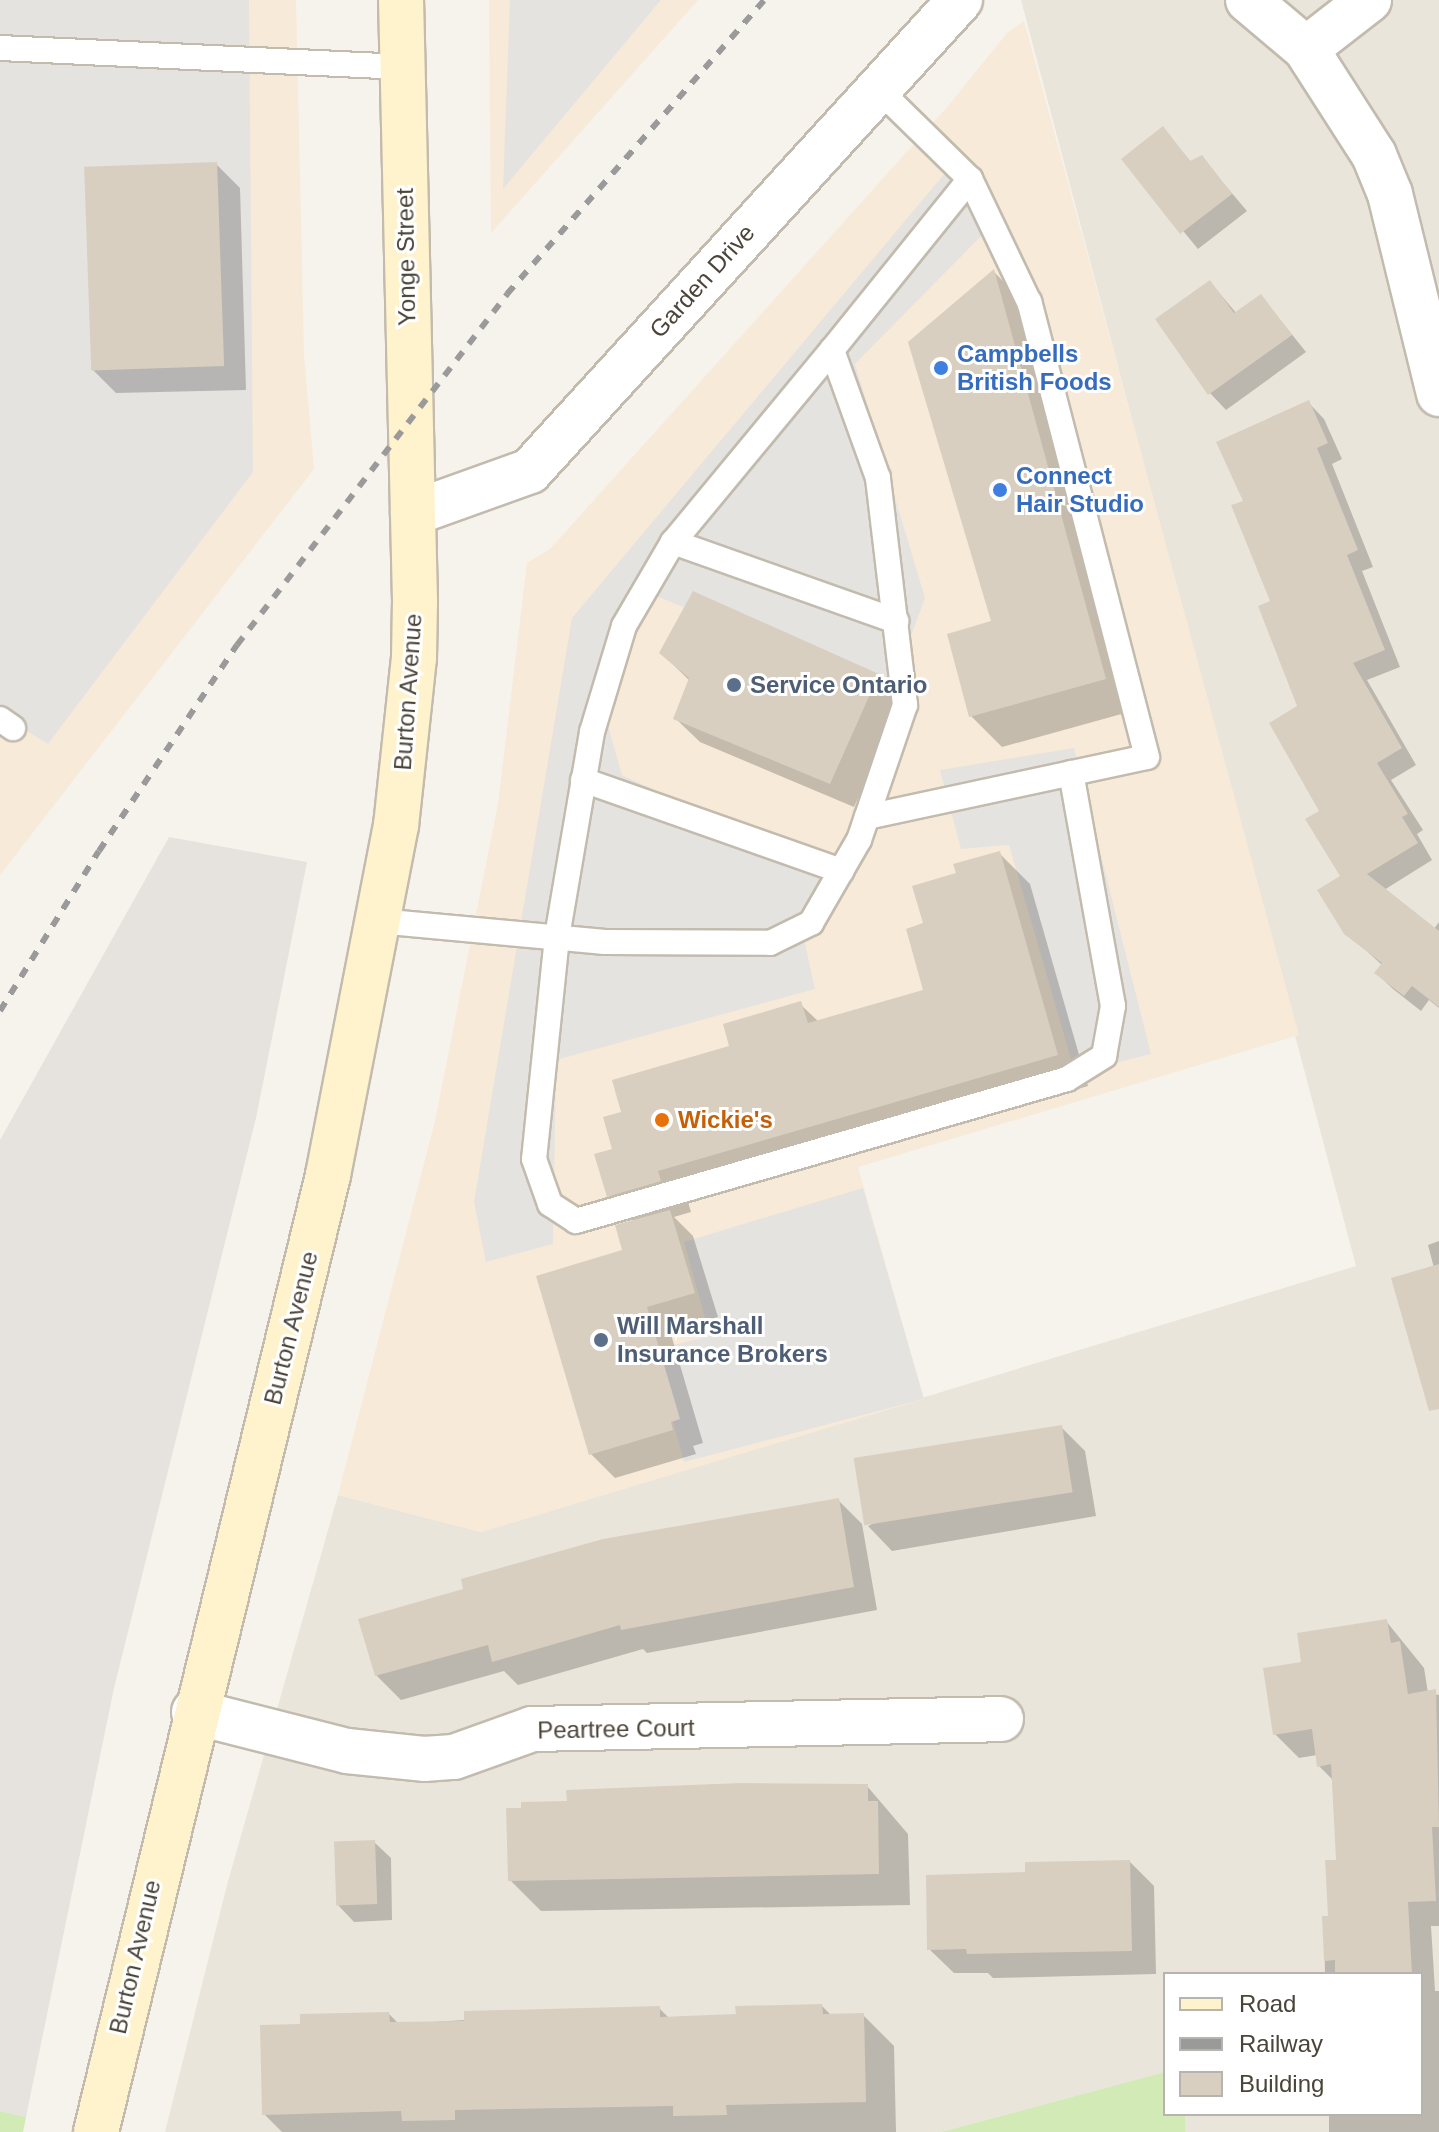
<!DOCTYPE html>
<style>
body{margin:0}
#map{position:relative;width:1439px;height:2132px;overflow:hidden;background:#f6f3ec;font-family:Arial,sans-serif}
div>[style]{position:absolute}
.residential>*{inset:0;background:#eae5da}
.commercial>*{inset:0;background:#f7ead8}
.industrial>*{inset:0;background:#e6e2dd}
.green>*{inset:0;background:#d2eab5}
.parking>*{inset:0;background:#e5e3e0}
.shadow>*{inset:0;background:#0003}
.building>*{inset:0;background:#d8cfc1;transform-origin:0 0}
.roads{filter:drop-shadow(2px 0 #c2bbae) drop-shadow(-2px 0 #c2bbae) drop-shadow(0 2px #c2bbae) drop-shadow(0 -2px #c2bbae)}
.service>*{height:24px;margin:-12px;padding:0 12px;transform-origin:12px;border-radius:12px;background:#fff}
.minor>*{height:44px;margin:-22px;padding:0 22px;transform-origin:22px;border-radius:22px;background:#fff}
.secondary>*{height:44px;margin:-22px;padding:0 22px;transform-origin:22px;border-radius:22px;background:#fff3cd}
.rail>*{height:6px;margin-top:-3px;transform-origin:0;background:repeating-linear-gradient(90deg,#9a9a9a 0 10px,transparent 0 20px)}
.dots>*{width:22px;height:22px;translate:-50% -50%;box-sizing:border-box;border:4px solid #fff;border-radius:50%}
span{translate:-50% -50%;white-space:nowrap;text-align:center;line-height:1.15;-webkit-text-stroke:6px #fff;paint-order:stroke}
.street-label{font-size:24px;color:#4b4439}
.shop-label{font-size:24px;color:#366cbe;font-weight:700}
.left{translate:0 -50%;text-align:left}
.service-label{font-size:24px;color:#4e5e75;font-weight:700}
.food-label{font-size:24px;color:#c56008;font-weight:700}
.legend{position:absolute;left:1163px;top:1972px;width:260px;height:144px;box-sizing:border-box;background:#fff;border:2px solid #b7b4b0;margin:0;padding:10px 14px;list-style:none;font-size:24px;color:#4b4439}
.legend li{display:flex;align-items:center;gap:16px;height:40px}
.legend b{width:40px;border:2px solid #b7b4b0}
</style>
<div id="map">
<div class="residential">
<div style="clip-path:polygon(1021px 0,1439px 0,1439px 2132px,1185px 2132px,1185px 2114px,1421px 2114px,1421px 1974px,1165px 1974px,1165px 2072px,941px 2132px,165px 2132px,227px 1885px,338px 1495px,481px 1532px,1356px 1266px)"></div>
</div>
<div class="commercial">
<div style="clip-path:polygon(0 0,296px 0,304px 356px,314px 469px,0 875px)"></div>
<div style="clip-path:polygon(489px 0,698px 0,491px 233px)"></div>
<div style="clip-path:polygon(1024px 21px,1299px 1035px,858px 1167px,924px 1399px,481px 1532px,338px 1495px,435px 1121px,498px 804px,527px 563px,550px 549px,948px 106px,1008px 32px)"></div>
</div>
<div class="industrial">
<div style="clip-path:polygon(169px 837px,307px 862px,256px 1118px,114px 1688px,26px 2117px,0 2111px,0 1140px)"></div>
</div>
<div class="green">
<div style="clip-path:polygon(1165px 2072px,1165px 2114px,1185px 2114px,1185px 2132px,941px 2132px)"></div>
<div style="clip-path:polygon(0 2111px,26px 2117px,23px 2132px,0 2132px)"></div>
</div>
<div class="parking">
<div style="clip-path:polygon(0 0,249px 0,253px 472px,48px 744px,0 714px)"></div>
<div style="clip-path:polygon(510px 0,661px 0,503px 189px)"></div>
<div style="clip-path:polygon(951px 166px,995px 222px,855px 364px,925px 598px,890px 693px,649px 593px,604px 712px,622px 775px,835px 873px,800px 921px,815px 989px,556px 1060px,553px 1244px,486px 1262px,474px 1202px,572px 618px)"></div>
<div style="clip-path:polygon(1074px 748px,1151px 1054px,1075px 1073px,1009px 845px,961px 849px,940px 770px)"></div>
<div style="clip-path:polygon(863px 1188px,924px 1399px,684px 1462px,653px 1350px,710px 1336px,684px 1242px)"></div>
</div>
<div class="shadow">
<div style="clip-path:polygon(1163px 129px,1192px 163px,1202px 158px,1247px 211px,1198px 249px,1124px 159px)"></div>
<div style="clip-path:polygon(216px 164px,240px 188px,246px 390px,116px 393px,92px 369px)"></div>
<div style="clip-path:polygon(994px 272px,1025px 303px,1136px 710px,1002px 747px,971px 716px,994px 622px)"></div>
<div style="clip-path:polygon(1210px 282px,1237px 314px,1261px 296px,1306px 352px,1226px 410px,1210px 393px)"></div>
<div style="clip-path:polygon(1308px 402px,1324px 419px,1342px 459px,1332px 464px,1373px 567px,1362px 571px,1400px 667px,1367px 680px,1416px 765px,1391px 780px,1423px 830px,1417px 834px,1432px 860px,1384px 890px,1434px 929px,1439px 922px,1439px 1008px,1429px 1000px,1421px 1011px,1393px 989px,1376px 973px,1382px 965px,1346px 932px,1343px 876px,1245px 502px)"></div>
<div style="clip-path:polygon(661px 653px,877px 676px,902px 700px,854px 807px,700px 742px,675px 718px,690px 681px)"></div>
<div style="clip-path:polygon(999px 853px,1030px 884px,1088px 1086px,688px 1202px,691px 1212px,674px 1217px,693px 1236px,718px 1317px,670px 1331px,703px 1443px,693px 1446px,696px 1454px,615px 1478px,591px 1454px,624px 1251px,635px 1222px,608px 1196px,624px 1114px,800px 1004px,819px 1022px,926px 991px,925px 925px,959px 874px)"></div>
<div style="clip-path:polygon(1439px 1241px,1439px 1386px,1434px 1268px,1428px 1245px)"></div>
<div style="clip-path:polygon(1061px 1427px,1085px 1451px,1096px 1516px,892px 1551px,868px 1526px)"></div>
<div style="clip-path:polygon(838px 1500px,862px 1524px,877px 1610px,647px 1653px,643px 1649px,518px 1685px,504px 1671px,401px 1700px,376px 1675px)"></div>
<div style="clip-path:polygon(1386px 1621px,1424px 1668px,1428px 1693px,1439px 1695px,1439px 1926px,1431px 1926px,1435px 1991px,1439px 1991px,1439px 2132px,1329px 2132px,1329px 2114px,1421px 2114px,1421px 1974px,1325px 1974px,1324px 1918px,1330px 1918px,1338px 1862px,1334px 1781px,1319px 1766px,1317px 1755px,1299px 1758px,1275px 1734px,1303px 1663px)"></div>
<div style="clip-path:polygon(867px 1786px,908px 1834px,910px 1905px,541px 1911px,510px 1880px)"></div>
<div style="clip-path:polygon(374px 1842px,391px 1858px,392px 1920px,354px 1922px,338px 1905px)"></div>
<div style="clip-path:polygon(1130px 1862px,1154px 1886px,1156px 1974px,993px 1978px,988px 1973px,954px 1973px,929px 1949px)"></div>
<div style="clip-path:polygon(822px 2006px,832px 2016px,863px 2015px,894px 2046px,896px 2132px,282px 2132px,264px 2114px,303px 2026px,389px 2014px,399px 2024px,659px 2008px,669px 2018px,738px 2016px)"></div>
</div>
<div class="building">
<div style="clip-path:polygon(1163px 126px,1190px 161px,1202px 155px,1232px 194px,1180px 234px,1121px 159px)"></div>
<div style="left:217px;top:162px;width:204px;height:133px;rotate:88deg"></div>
<div style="clip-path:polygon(994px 269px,1106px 679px,969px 717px,947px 634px,991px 621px,908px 342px)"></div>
<div style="clip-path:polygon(1210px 280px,1234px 313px,1261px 294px,1292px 335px,1208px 395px,1155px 319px)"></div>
<div style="clip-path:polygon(1309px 400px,1328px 443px,1317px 448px,1358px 550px,1347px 555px,1385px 650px,1353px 663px,1402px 748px,1377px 763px,1408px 814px,1402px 817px,1418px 843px,1367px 874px,1439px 931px,1439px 1007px,1412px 986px,1404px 996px,1374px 973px,1382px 963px,1344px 934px,1317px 890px,1340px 876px,1305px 819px,1319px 811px,1269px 723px,1297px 706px,1258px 606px,1270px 601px,1231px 505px,1243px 501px,1216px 442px)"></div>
<div style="clip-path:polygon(693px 591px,879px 674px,830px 784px,673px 719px,689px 678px,659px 653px)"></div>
<div style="clip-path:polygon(1000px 851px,1058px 1055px,658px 1171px,661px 1181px,607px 1197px,594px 1154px,612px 1149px,603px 1117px,621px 1112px,612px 1080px,729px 1046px,723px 1024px,801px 1001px,808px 1023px,923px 990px,906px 929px,923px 923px,912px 886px,956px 873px,953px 864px)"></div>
<div style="clip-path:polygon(670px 1210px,695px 1293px,647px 1307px,680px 1419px,671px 1422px,673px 1430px,589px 1455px,536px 1276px,622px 1250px,615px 1225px)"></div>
<div style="clip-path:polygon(1439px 1264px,1439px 1409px,1429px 1411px,1391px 1278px)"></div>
<div style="left:1062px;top:1425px;width:68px;height:211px;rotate:81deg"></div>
<div style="clip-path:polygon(839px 1498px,854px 1587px,621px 1630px,620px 1625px,492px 1662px,488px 1645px,375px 1676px,358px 1619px,463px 1589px,461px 1579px,603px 1539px)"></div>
<div style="clip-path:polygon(1387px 1619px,1391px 1643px,1400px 1641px,1408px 1694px,1436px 1689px,1439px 1827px,1432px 1827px,1436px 1901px,1408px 1902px,1412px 1974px,1335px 1974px,1335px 1960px,1324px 1961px,1322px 1916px,1328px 1916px,1325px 1860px,1336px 1860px,1331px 1764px,1317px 1767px,1312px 1729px,1273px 1735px,1263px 1668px,1301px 1662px,1297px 1633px)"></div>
<div style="clip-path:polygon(741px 1783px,868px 1784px,868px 1801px,878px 1801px,879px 1874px,508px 1881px,506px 1808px,521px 1808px,521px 1802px,567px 1801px,566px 1790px)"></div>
<div style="left:375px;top:1840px;width:64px;height:41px;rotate:88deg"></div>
<div style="clip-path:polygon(1130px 1860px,1132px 1951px,967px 1954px,966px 1949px,927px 1950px,926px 1875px,1025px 1872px,1025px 1862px)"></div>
<div style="clip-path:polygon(822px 2004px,823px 2014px,864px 2013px,866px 2102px,726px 2105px,727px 2115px,673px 2116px,673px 2106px,455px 2110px,455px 2120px,402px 2121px,401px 2111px,262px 2115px,260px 2025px,300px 2024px,300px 2014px,389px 2012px,390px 2022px,464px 2021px,464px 2011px,660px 2006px,660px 2017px,736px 2014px,735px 2006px)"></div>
</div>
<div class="roads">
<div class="service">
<div style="left:0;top:48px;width:402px;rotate:2.7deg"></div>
<div style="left:832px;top:350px;width:249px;rotate:129.6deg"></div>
<div style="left:673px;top:542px;width:97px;rotate:120.3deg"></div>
<div style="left:624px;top:626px;width:111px;rotate:106.8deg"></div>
<div style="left:592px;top:732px;width:208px;rotate:99.7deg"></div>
<div style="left:557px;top:937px;width:223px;rotate:95.9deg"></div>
<div style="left:534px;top:1159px;width:48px;rotate:70.4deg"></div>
<div style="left:550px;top:1204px;width:31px;rotate:33deg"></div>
<div style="left:576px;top:1221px;width:511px;rotate:-16.13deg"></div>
<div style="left:1067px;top:1079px;width:44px;rotate:-31.9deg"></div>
<div style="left:1104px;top:1056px;width:51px;rotate:-79.8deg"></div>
<div style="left:1113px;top:1006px;width:237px;rotate:-100.2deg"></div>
<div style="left:673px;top:542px;width:237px;rotate:19.5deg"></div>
<div style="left:0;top:719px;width:16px;rotate:35deg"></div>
<div style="left:583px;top:780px;width:274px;rotate:19.4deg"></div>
<div style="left:867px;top:817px;width:286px;rotate:-12.1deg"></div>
<div style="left:1147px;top:757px;width:470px;rotate:-104.5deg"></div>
<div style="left:1029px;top:302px;width:136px;rotate:-115.6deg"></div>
<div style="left:378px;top:921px;width:228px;rotate:5.3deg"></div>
<div style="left:605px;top:942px;width:165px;rotate:0.3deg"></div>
<div style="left:770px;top:943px;width:46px;rotate:-26deg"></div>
<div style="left:811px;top:923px;width:96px;rotate:-60deg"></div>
<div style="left:859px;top:840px;width:143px;rotate:-71.2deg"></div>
<div style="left:905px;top:705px;width:229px;rotate:-96.8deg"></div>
<div style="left:878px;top:478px;width:136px;rotate:-109.8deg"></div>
<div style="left:832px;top:350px;width:220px;rotate:-51.1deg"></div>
<div style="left:970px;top:179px;width:132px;rotate:-135.6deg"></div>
</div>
<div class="minor">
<div style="left:1248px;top:0;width:76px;rotate:40.2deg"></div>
<div style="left:1306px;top:49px;width:126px;rotate:57.3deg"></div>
<div style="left:1374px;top:155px;width:42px;rotate:67.7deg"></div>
<div style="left:1390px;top:194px;width:206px;rotate:76.2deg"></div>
<div style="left:1306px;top:49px;width:80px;rotate:-37.9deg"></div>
<div style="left:413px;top:513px;width:124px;rotate:-19.7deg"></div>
<div style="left:530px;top:471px;width:638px;rotate:-47.61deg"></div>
<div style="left:194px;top:1712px;width:158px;rotate:14.3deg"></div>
<div style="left:347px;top:1751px;width:77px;rotate:5.9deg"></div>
<div style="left:424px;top:1759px;width:30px;rotate:-4deg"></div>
<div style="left:454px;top:1757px;width:83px;rotate:-19.7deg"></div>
<div style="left:532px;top:1729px;width:469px;rotate:-1.2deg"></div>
</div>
<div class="secondary">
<div style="left:96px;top:2132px;width:985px;rotate:-76.37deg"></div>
<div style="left:328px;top:1175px;width:356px;rotate:-79deg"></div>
<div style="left:396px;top:826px;width:169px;rotate:-83.9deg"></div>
<div style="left:414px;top:658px;width:57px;rotate:-89deg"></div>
<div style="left:415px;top:601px;width:601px;rotate:-91.33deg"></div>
</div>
</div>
<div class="rail">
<div style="left:0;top:1011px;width:188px;rotate:-58.3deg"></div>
<div style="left:99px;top:851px;width:248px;rotate:-56.2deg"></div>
<div style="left:237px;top:645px;width:443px;rotate:-52.4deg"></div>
<div style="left:507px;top:294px;width:390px;rotate:-48.8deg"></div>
</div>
<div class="dots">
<div style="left:941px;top:368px;background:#3f7fe0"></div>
<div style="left:1000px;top:490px;background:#3f7fe0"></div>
<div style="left:734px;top:685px;background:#5c6f8a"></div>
<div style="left:662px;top:1120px;background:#e8710a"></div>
<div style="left:601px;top:1340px;background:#5c6f8a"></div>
</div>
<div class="street-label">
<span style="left:406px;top:257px;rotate:-91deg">Yonge Street</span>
<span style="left:702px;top:281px;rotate:-48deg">Garden Drive</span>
<span style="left:408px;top:692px;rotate:-86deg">Burton Avenue</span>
<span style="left:291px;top:1328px;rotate:-76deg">Burton Avenue</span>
<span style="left:616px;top:1729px;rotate:-1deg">Peartree Court</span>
<span style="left:135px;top:1957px;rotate:-77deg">Burton Avenue</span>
</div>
<div class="shop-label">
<span class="left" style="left:957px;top:368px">Campbells<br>British Foods</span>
<span class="left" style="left:1016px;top:490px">Connect<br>Hair Studio</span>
</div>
<div class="service-label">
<span class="left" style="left:750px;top:685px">Service Ontario</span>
<span class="left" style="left:617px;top:1340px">Will Marshall<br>Insurance Brokers</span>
</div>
<div class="food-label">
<span class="left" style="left:678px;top:1120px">Wickie's</span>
</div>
<ul class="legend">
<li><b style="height:10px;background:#fff3cd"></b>Road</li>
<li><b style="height:10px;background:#9a9a9a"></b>Railway</li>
<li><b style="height:22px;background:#d8cfc1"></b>Building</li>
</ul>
</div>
